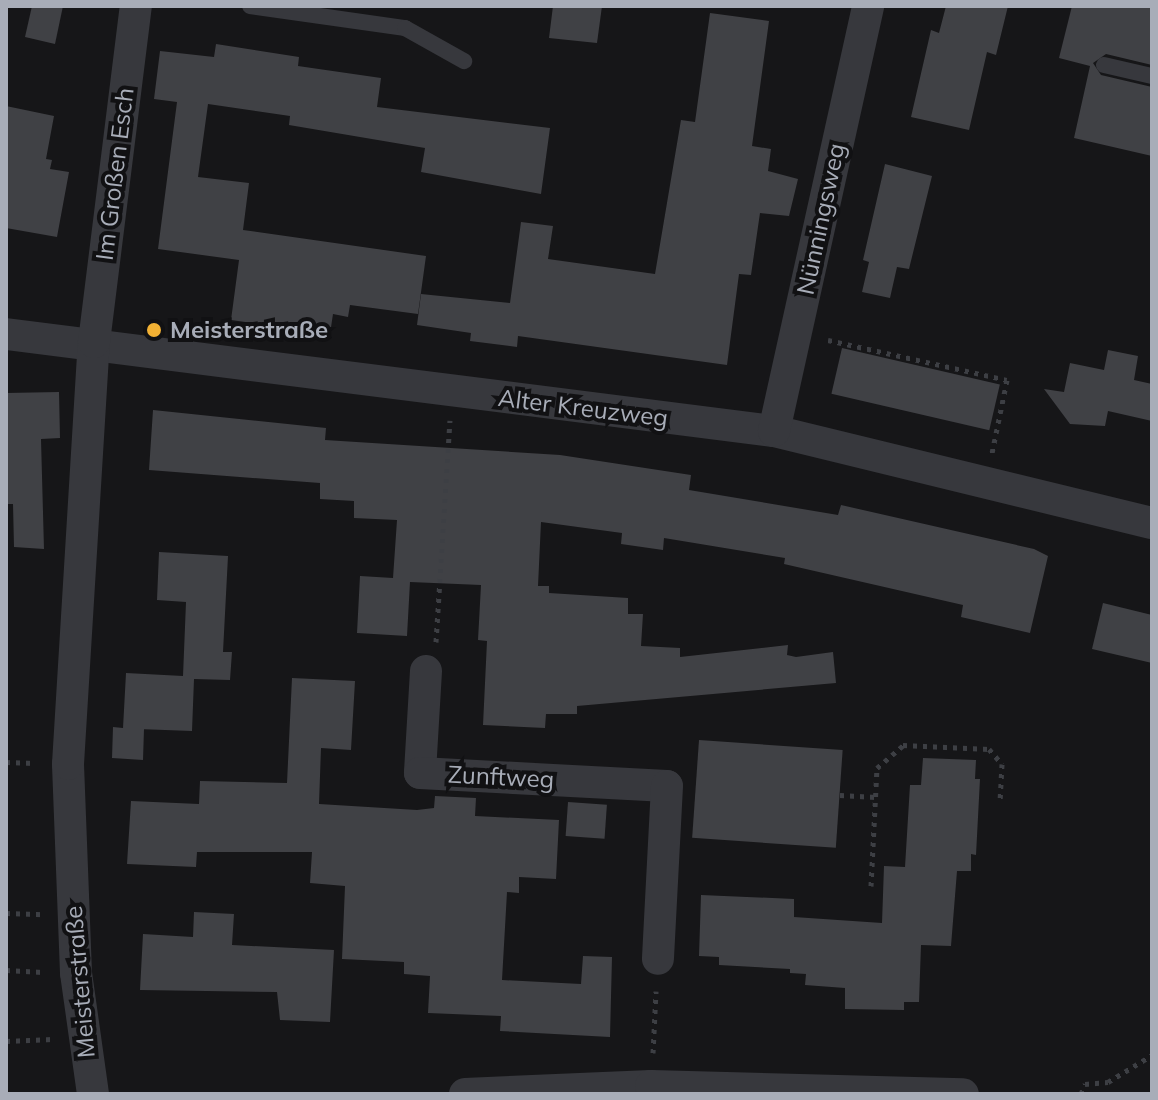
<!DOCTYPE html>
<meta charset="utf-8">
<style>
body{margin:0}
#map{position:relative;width:1158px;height:1100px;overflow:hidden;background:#161618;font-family:Mulish,sans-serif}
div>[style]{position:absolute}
.building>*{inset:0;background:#404145;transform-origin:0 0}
.path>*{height:5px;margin-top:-2.5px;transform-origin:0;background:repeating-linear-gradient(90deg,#3d3f44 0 4px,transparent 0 10px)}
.service>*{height:16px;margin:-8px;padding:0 8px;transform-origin:8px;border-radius:8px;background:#37383d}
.minor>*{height:32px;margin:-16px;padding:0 16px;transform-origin:16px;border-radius:16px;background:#37383d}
.dots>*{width:22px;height:22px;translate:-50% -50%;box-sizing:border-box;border:4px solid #111113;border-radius:50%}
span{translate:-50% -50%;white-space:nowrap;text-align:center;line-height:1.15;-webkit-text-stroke:8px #111113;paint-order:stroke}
.street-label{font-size:24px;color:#a8adb8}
.poi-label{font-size:24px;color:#a8adb8;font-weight:700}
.left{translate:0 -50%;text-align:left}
.frame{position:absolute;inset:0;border:8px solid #a8adb8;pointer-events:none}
</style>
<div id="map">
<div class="building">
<div style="clip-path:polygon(32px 6px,63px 6px,55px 44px,25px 37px)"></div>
<div style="clip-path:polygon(553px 6px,602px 6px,597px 43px,549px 38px)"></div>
<div style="clip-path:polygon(946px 6px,1008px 6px,996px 55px,987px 52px,969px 130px,911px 117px,931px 30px,939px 33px)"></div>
<div style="clip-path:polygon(1072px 6px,1152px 6px,1152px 65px,1106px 54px,1093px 63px,1101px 75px,1152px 87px,1152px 156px,1074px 138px,1090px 66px,1059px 58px)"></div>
<div style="clip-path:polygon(710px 13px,769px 21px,752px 146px,771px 149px,768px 171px,798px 179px,789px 216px,760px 213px,751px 275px,739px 274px,727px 365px,518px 336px,517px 347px,470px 341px,471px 333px,417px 325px,421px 294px,510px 303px,521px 222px,553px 226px,548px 259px,655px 274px,681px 120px,695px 122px)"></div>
<div style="clip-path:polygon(216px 44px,299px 57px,298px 66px,381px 78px,377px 107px,550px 128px,541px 194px,421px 172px,425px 148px,289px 125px,290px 116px,208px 104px,198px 177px,249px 183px,243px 230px,426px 256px,418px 314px,350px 305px,348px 317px,333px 314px,330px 334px,231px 320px,239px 260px,158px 249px,177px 102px,154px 99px,160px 51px,214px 57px)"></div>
<div style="clip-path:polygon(6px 106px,54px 116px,46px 159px,52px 160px,50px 169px,69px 172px,57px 237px,6px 228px)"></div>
<div style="clip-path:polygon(885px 164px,932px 176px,909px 269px,897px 267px,890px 298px,862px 292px,869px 262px,863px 260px)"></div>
<div style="left:842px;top:348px;width:162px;height:47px;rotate:13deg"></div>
<div style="clip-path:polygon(1108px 350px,1138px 356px,1134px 380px,1152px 384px,1152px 421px,1108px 411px,1105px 426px,1070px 424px,1044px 389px,1064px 392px,1070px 363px,1104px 370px)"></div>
<div style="clip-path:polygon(59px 392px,60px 438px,41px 439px,44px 549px,14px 547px,13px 504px,6px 504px,6px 393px)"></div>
<div style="clip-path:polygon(153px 410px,326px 428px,325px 440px,560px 455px,691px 475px,689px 490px,838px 515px,841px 505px,1034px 549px,1048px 556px,1030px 633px,961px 617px,963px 605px,784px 564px,785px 558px,664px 538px,663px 550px,621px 544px,622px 533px,541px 522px,538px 586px,549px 586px,549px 593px,628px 598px,628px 614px,643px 614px,641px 646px,680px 648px,680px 657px,788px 645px,787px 655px,796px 657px,833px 652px,836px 683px,577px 706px,577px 714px,546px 714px,545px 728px,483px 725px,487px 641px,478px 640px,481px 585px,410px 582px,407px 636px,357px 633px,360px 576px,393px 578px,397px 520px,354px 518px,354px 501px,320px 499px,320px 483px,149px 470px)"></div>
<div style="clip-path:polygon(159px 552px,228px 556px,223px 652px,232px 652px,230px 680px,194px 679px,192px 731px,138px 729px,144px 729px,143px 760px,112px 758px,113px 727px,123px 728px,126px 673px,183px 676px,186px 602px,157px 600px)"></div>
<div style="clip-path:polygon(1103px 603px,1152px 615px,1152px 663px,1092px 649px)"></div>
<div style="clip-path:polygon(292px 678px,355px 681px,351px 750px,321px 748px,319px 804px,417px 810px,434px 808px,435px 796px,476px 798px,475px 816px,559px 820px,556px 879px,519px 877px,519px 893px,507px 892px,502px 980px,581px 984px,583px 956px,612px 957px,610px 1037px,500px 1031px,501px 1016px,428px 1013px,430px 976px,404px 974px,404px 962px,342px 959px,345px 886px,310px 883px,312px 852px,197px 852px,196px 867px,127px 864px,131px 801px,199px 804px,200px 781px,287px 783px)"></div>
<div style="left:699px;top:740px;width:144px;height:98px;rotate:4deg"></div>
<div style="clip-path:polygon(923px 758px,976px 760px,975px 779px,980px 779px,976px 855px,971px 854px,971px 871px,957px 871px,951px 946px,921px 945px,919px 1002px,904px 1002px,904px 1010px,845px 1009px,845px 988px,805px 985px,806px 974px,790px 973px,790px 969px,719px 965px,719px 957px,699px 956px,701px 895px,794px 899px,794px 917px,882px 923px,884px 866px,905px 867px,910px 785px,921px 785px)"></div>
<div style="left:568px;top:802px;width:39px;height:34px;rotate:4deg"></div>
<div style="clip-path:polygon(194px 912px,234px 914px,232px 945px,334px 950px,330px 1022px,280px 1020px,277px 992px,140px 990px,143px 934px,193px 937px)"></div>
</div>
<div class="path">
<div style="left:828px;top:340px;width:183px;rotate:12.6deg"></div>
<div style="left:1007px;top:380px;width:75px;rotate:101.6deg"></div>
<div style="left:436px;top:642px;width:222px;rotate:-86.4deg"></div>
<div style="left:6px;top:762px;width:29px;rotate:2deg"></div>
<div style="left:840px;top:795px;width:36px;rotate:3deg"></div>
<div style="left:871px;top:886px;width:118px;rotate:-87.1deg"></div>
<div style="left:877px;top:768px;width:35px;rotate:-41deg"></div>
<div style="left:903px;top:745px;width:86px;rotate:2.7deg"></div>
<div style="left:989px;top:749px;width:20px;rotate:49deg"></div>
<div style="left:1002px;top:764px;width:36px;rotate:93deg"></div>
<div style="left:6px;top:913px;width:38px;rotate:2deg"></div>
<div style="left:6px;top:970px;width:37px;rotate:3deg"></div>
<div style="left:6px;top:1041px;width:47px;rotate:-2.4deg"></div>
<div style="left:653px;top:1053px;width:62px;rotate:-87.2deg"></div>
<div style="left:1081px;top:1094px;width:11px;rotate:-68deg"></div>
<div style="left:1085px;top:1084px;width:23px;rotate:-5deg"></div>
<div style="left:1108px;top:1082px;width:52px;rotate:-31.5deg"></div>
</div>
<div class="service">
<div style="left:250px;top:6px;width:157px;rotate:8.1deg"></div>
<div style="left:405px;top:28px;width:68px;rotate:29.2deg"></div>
<div style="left:1104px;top:65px;width:49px;rotate:12.9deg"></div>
</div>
<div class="minor">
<div style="left:6px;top:334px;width:774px;rotate:7.2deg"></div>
<div style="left:774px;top:431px;width:389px;rotate:13.7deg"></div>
<div style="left:774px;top:431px;width:435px;rotate:-77.5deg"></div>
<div style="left:426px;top:671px;width:102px;rotate:93.4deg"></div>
<div style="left:420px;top:773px;width:247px;rotate:3deg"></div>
<div style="left:667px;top:786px;width:173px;rotate:93deg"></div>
<div style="left:93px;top:1094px;width:122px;rotate:-98deg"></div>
<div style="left:76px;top:973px;width:209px;rotate:-92.2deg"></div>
<div style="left:68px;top:764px;width:423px;rotate:-86.5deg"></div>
<div style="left:94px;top:342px;width:339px;rotate:-82.9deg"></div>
<div style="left:465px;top:1094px;width:186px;rotate:-2.5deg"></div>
<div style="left:651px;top:1086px;width:312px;rotate:1.5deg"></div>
</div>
<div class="dots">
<div style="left:154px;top:330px;background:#f2b134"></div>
</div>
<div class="street-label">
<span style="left:115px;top:174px;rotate:-83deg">Im Großen Esch</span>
<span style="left:821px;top:219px;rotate:-78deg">Nünningsweg</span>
<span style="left:583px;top:408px;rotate:7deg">Alter Kreuzweg</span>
<span style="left:501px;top:777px;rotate:3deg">Zunftweg</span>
<span style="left:80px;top:982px;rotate:-95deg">Meisterstraße</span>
</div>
<div class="poi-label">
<span class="left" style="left:170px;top:330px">Meisterstraße</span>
</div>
<div class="frame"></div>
</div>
